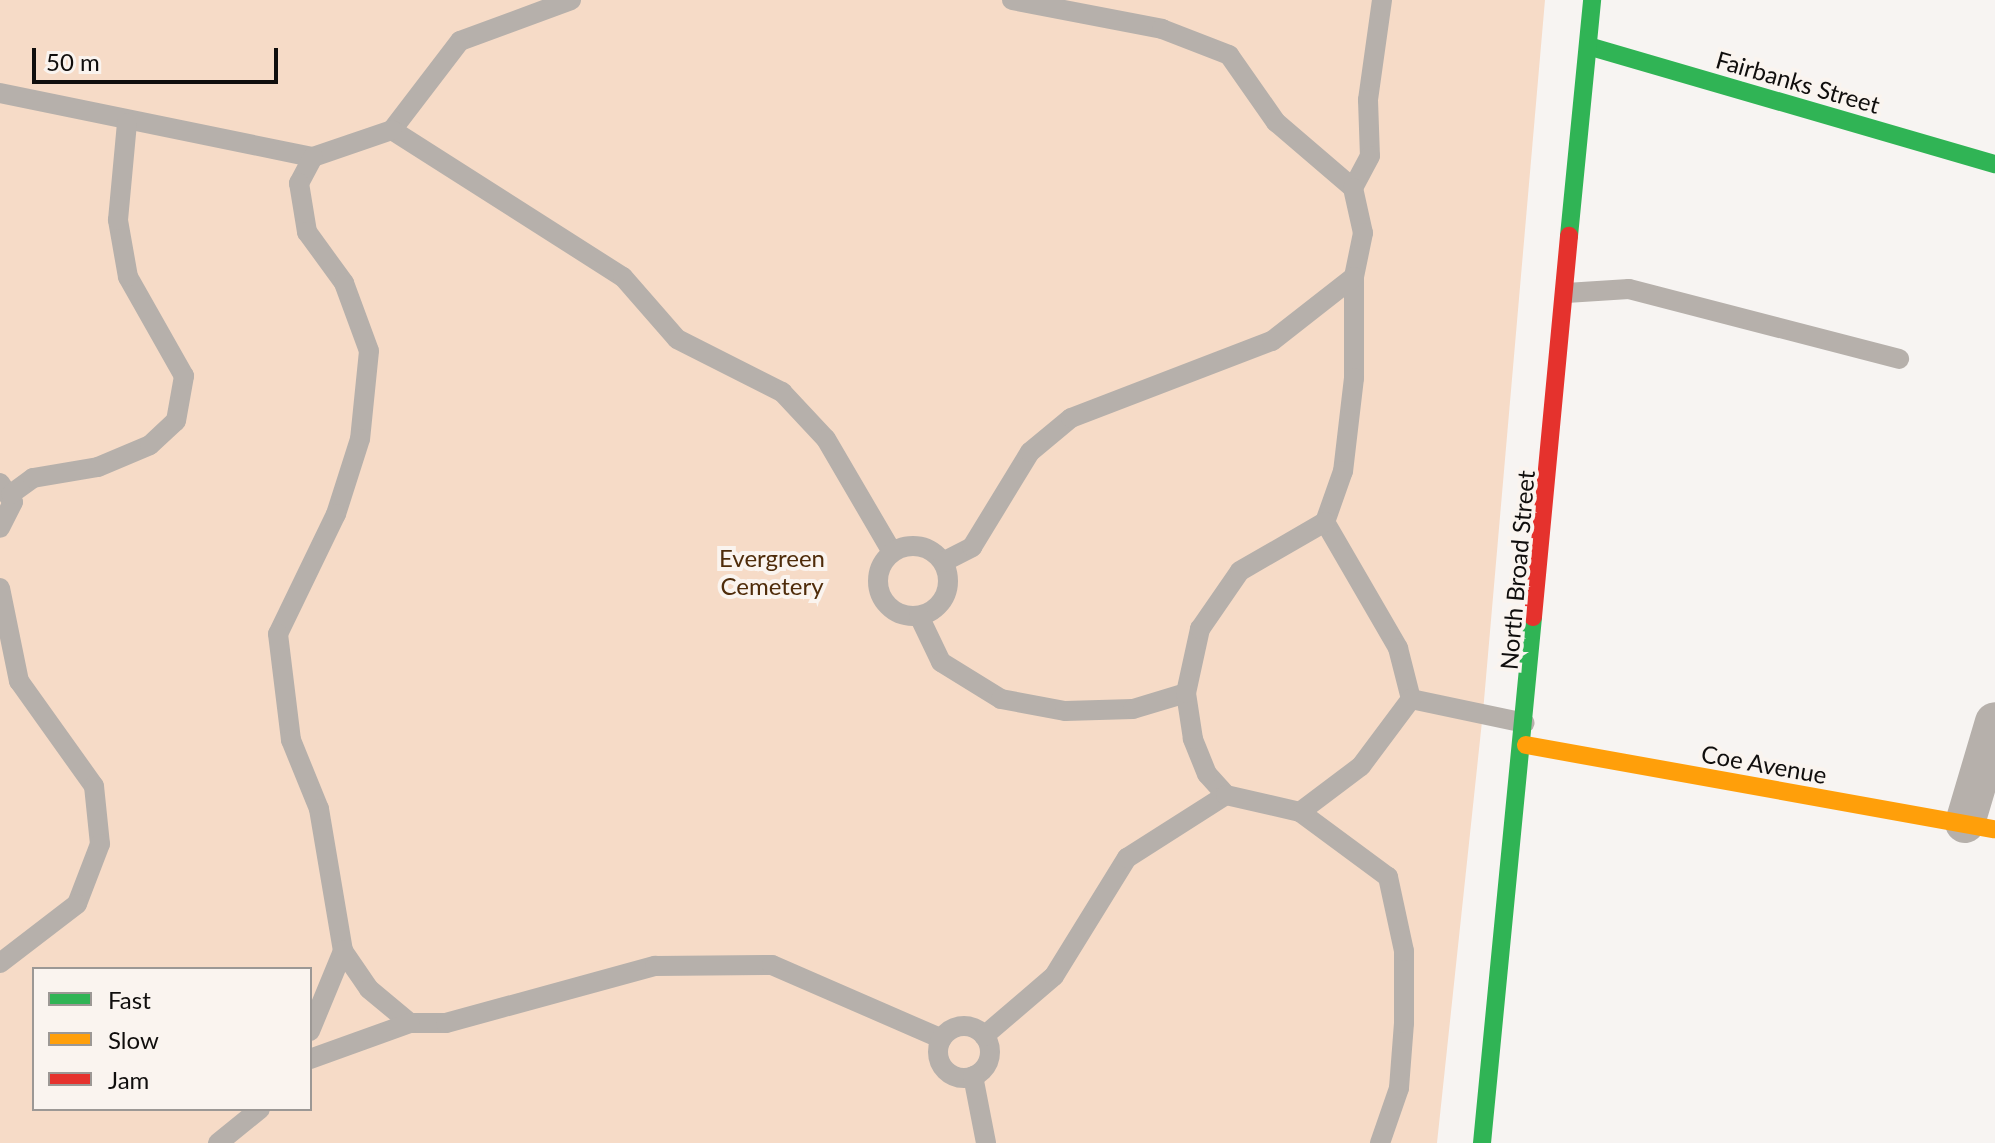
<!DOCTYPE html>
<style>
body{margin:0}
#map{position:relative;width:1995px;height:1143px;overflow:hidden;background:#f7f4f2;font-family:Lato,sans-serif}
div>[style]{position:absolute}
.green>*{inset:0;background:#f6dbc7}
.lane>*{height:20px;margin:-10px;padding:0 10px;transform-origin:10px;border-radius:10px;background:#b6b0ab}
.lane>.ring{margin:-10px;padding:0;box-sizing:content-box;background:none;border:20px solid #b6b0ab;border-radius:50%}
.street>*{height:40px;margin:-20px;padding:0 20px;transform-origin:20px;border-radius:20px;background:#b6b0ab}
.fast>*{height:18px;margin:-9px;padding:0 9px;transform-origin:9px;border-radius:9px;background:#30b455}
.slow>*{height:18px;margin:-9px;padding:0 9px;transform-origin:9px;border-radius:9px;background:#ff9f0a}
.jam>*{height:18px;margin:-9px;padding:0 9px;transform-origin:9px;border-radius:9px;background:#e5322d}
span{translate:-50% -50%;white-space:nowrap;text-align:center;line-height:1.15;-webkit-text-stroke:8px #faf4ef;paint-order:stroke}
.street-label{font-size:24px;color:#100e0d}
.park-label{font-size:24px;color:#4f2c0a}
.legend{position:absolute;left:32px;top:967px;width:280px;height:144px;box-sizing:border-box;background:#faf4ef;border:2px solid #9c9895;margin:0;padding:10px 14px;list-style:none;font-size:24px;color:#100e0d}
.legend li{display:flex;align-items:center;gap:16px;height:40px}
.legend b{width:40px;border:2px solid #9c9895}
.scale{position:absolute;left:32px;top:48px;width:246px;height:36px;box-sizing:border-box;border:4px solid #100e0d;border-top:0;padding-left:10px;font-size:24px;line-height:28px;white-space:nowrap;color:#100e0d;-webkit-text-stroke:6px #faf4ef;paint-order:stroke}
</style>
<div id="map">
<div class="green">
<div style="clip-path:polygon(evenodd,0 0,1545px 0,1483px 712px,1437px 1143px,0 1143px,0 0,34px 969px,310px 969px,310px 1109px,34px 1109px,34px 969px)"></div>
</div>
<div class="lane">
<div style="left:571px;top:0;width:118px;rotate:159.7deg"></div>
<div style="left:460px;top:41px;width:112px;rotate:127.4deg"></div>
<div style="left:392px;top:130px;width:274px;rotate:32.5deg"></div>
<div style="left:623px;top:277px;width:82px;rotate:48.9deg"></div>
<div style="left:677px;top:339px;width:118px;rotate:26.8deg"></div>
<div style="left:782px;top:392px;width:64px;rotate:46.9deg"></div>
<div style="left:826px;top:439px;width:131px;rotate:59.7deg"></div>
<div style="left:1012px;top:0;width:153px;rotate:10.9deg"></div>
<div style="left:1162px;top:29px;width:72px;rotate:21.2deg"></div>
<div style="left:1229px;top:55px;width:82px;rotate:55deg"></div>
<div style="left:1276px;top:122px;width:101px;rotate:40.6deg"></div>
<div style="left:1382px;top:0;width:101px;rotate:98deg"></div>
<div style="left:1368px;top:100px;width:56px;rotate:88deg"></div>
<div style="left:1370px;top:156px;width:36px;rotate:118deg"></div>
<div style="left:1353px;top:188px;width:46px;rotate:77.5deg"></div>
<div style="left:1363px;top:233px;width:45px;rotate:101.6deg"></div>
<div style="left:1354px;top:277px;width:101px;rotate:90deg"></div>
<div style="left:1354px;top:378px;width:94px;rotate:96.7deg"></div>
<div style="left:1343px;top:471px;width:54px;rotate:109.4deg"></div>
<div style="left:1325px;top:522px;width:146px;rotate:59.9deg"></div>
<div style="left:1398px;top:648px;width:53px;rotate:75.7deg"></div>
<div style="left:1411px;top:699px;width:116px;rotate:11.9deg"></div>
<div style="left:0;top:93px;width:319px;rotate:11.6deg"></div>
<div style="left:313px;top:157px;width:83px;rotate:-18.9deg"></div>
<div style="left:313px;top:157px;width:30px;rotate:118deg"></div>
<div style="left:299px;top:183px;width:50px;rotate:80.7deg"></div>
<div style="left:307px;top:232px;width:63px;rotate:54deg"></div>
<div style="left:344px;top:283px;width:72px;rotate:69.8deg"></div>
<div style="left:369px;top:351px;width:88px;rotate:95.8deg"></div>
<div style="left:360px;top:439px;width:79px;rotate:107.7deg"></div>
<div style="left:336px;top:514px;width:133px;rotate:115.8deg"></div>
<div style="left:278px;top:634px;width:107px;rotate:83deg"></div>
<div style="left:291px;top:740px;width:74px;rotate:67.9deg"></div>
<div style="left:319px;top:809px;width:144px;rotate:80.4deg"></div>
<div style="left:343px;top:951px;width:46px;rotate:55.6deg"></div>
<div style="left:369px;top:989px;width:53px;rotate:39.7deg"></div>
<div style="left:410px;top:1023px;width:36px"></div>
<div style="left:446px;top:1023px;width:217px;rotate:-15.3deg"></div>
<div style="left:655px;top:966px;width:117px;rotate:-0.5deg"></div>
<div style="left:772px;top:965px;width:185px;rotate:23.5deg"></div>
<div style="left:1566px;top:293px;width:63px;rotate:-3.6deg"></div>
<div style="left:1629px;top:289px;width:279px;rotate:14.5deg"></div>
<div style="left:0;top:483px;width:23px;rotate:56deg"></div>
<div style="left:13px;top:502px;width:29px;rotate:117deg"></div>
<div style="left:11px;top:494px;width:27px;rotate:-36deg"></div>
<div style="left:33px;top:478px;width:66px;rotate:-9.6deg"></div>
<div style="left:98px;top:467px;width:56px;rotate:-22.9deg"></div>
<div style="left:150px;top:445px;width:35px;rotate:-43deg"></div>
<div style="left:176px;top:421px;width:46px;rotate:-79.9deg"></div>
<div style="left:184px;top:376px;width:114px;rotate:-119.5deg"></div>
<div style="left:128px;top:277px;width:58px;rotate:-100deg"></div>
<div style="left:118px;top:220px;width:97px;rotate:-84.7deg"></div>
<div class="ring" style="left:878px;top:546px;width:50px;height:50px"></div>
<div style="left:943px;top:562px;width:33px;rotate:-27deg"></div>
<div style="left:972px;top:547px;width:111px;rotate:-58.6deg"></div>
<div style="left:1030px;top:452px;width:53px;rotate:-39.7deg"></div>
<div style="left:1071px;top:418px;width:215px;rotate:-21deg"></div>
<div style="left:1272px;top:341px;width:104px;rotate:-38deg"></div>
<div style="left:0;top:588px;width:95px;rotate:78.5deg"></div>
<div style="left:19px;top:681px;width:129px;rotate:54.5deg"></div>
<div style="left:94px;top:786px;width:58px;rotate:84.1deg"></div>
<div style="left:100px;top:844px;width:64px;rotate:111deg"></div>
<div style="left:77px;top:904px;width:97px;rotate:142.5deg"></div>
<div style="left:919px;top:616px;width:51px;rotate:64.4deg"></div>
<div style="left:941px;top:662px;width:70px;rotate:31.7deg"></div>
<div style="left:1001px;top:699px;width:65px;rotate:10.6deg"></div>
<div style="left:1065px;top:711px;width:68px;rotate:-1.7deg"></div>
<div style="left:1133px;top:709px;width:55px;rotate:-16.8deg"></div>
<div style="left:1226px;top:795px;width:28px;rotate:-132deg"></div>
<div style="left:1207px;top:774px;width:38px;rotate:-112deg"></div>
<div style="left:1193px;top:739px;width:47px;rotate:-98.7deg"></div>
<div style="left:1186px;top:693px;width:66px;rotate:-77.7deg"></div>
<div style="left:1200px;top:629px;width:70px;rotate:-55.4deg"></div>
<div style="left:1240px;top:571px;width:98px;rotate:-30deg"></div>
<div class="ring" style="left:938px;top:1026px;width:32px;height:32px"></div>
<div style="left:310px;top:1031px;width:87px;rotate:-67.6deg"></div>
<div style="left:984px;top:1036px;width:92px;rotate:-40.6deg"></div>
<div style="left:1054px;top:976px;width:139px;rotate:-58.3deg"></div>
<div style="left:1127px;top:858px;width:117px;rotate:-32.5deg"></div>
<div style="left:1226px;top:795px;width:76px;rotate:12.9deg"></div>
<div style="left:310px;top:1059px;width:106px;rotate:-19.8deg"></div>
<div style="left:973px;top:1076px;width:68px;rotate:79deg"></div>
<div style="left:218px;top:1143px;width:54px;rotate:-39deg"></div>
<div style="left:1380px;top:1143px;width:58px;rotate:-70.9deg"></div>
<div style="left:1399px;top:1088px;width:65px;rotate:-85.6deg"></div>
<div style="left:1404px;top:1023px;width:72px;rotate:-90deg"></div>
<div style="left:1404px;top:951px;width:76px;rotate:-102.2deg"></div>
<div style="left:1388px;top:877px;width:109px;rotate:-143.5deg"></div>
<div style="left:1300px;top:812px;width:76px;rotate:-37deg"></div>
<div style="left:1361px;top:766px;width:84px;rotate:-53.3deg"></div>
</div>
<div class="street">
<div style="left:1965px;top:823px;width:105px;rotate:-73.5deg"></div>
</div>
<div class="fast">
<div style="left:1588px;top:46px;width:424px;rotate:16.2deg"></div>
<div style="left:1569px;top:236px;width:237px;rotate:-84.4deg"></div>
<div style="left:1482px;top:1143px;width:528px;rotate:-84.46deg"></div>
</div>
<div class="slow">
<div style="left:1526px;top:745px;width:476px;rotate:10.2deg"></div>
</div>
<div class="jam">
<div style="left:1533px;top:617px;width:383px;rotate:-84.6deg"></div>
</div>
<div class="street-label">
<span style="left:1798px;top:82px;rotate:16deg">Fairbanks Street</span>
<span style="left:1517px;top:570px;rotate:-85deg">North Broad Street</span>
<span style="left:1764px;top:764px;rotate:10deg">Coe Avenue</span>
</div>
<div class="park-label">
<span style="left:772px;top:572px">Evergreen<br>Cemetery</span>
</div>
<ul class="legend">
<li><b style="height:10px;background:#30b455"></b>Fast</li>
<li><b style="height:10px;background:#ff9f0a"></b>Slow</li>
<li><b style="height:10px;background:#e5322d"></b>Jam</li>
</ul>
<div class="scale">50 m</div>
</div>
